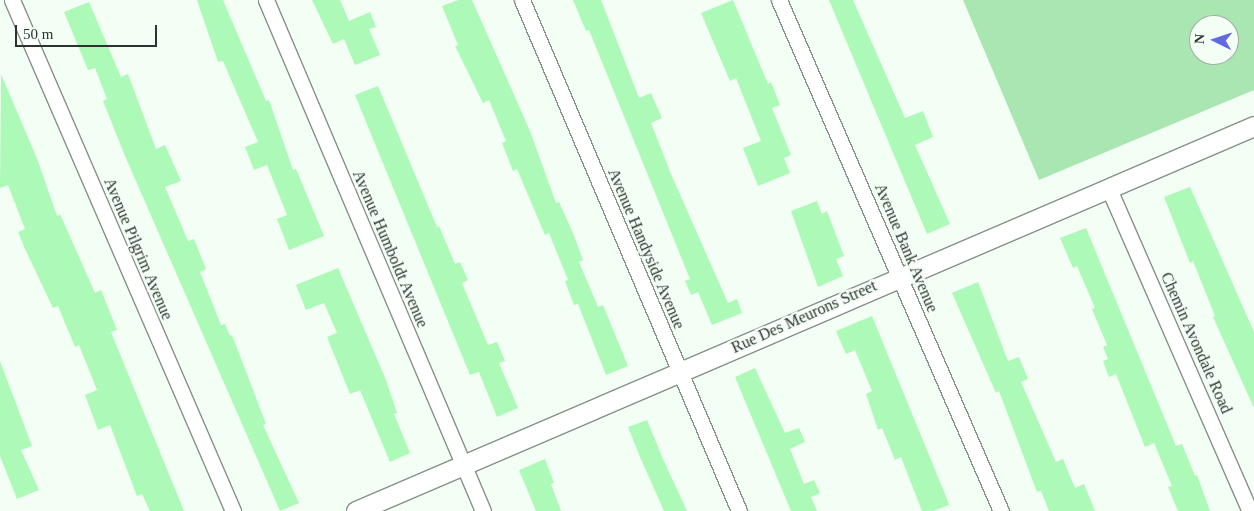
<!DOCTYPE html>
<style>
body{margin:0}
#map{position:relative;width:1254px;height:511px;overflow:hidden;background:#f3fef4;font-family:"Times New Roman",serif}
div>[style]{position:absolute}
.green>*{inset:0;background:#a9e6b2}
.building>*{inset:0;background:#adf9b8}
.roads{filter:drop-shadow(1px 0 #869187) drop-shadow(-1px 0 #869187) drop-shadow(0 1px #869187) drop-shadow(0 -1px #869187)}
.minor>*{height:15px;margin:-7.5px;padding:0 7.5px;transform-origin:7.5px;border-radius:7.5px;background:#fff}
.tertiary>*{height:19px;margin:-9.5px;padding:0 9.5px;transform-origin:9.5px;border-radius:9.5px;background:#fff}
span{translate:-50% -50%;white-space:nowrap;text-align:center;line-height:1.15;-webkit-text-stroke:4.5px #f3fef4;paint-order:stroke}
.street-label{font-size:16px;color:#2e322e}
.north{position:absolute;left:1189px;top:15px;width:50px;height:50px;box-sizing:border-box;background:#f3fef4;border:1px solid #a4aca5;border-radius:50%;rotate:274deg;font-size:14px;font-weight:700;line-height:20px;text-align:center;color:#2e322e}
.north::after{content:'';display:block;margin:auto;width:18px;height:22px;background:#6269e1;clip-path:polygon(50% 0,100% 100%,50% 72%,0 100%)}
.scale{position:absolute;left:15px;top:25px;width:142px;height:22px;box-sizing:border-box;border:2px solid #2e322e;border-top:0;padding-left:6px;font-size:15px;line-height:18px;white-space:nowrap;color:#2e322e;-webkit-text-stroke:4px #f3fef4;paint-order:stroke}
</style>
<div id="map">
<div class="green">
<div style="clip-path:polygon(evenodd,963px 0,1254px 0,1254px 90px,1039px 180px,963px 0,1199px 25px,1229px 25px,1229px 55px,1199px 55px,1199px 25px)"></div>
</div>
<div class="building">
<div style="clip-path:polygon(197px 0,223px 0,266px 101px,269px 100px,293px 170px,296px 169px,324px 236px,289px 250px,277px 219px,287px 215px,267px 165px,254px 170px,245px 147px,258px 142px,223px 61px,218px 62px)"></div>
<div style="clip-path:polygon(312px 0,340px 0,349px 21px,370px 12px,376px 27px,369px 29px,380px 55px,355px 65px,344px 39px,333px 44px)"></div>
<div style="clip-path:polygon(458px 0,472px 0,530px 131px,556px 203px,559px 202px,573px 233px,583px 260px,579px 262px,598px 307px,603px 305px,628px 366px,606px 375px,578px 304px,574px 305px,565px 281px,568px 280px,549px 233px,545px 235px,517px 169px,513px 171px,502px 143px,506px 141px,489px 100px,483px 103px,455px 46px,458px 45px,442px 6px)"></div>
<div style="clip-path:polygon(573px 0,601px 0,639px 98px,651px 93px,662px 118px,651px 123px,671px 174px,728px 303px,737px 299px,742px 313px,712px 325px,698px 292px,691px 295px,685px 281px,690px 279px,589px 30px,586px 31px)"></div>
<div style="clip-path:polygon(733px 0,768px 84px,771px 82px,780px 105px,772px 108px,791px 155px,784px 158px,790px 173px,758px 186px,743px 148px,761px 141px,736px 78px,730px 81px,701px 13px)"></div>
<div style="clip-path:polygon(829px 0,853px 0,905px 118px,923px 111px,933px 137px,915px 145px,950px 224px,927px 234px)"></div>
<div style="clip-path:polygon(89px 2px,121px 77px,128px 74px,156px 149px,165px 145px,181px 181px,165px 187px,188px 241px,194px 239px,206px 269px,200px 272px,221px 325px,225px 324px,230px 336px,232px 335px,266px 424px,263px 425px,299px 503px,280px 511px,125px 156px,103px 101px,107px 99px,95px 68px,88px 70px,64px 12px)"></div>
<div style="clip-path:polygon(1px 74px,38px 161px,57px 216px,60px 214px,95px 293px,101px 290px,117px 330px,111px 332px,184px 511px,150px 511px,142px 494px,137px 496px,110px 425px,98px 430px,85px 395px,97px 390px,79px 345px,75px 347px,58px 306px,53px 308px,25px 249px,18px 232px,25px 229px,8px 185px,0 188px)"></div>
<div style="clip-path:polygon(378px 86px,437px 227px,439px 226px,455px 264px,460px 262px,468px 280px,462px 283px,488px 345px,497px 342px,505px 361px,499px 363px,518px 408px,497px 417px,479px 372px,470px 375px,355px 95px)"></div>
<div style="clip-path:polygon(1190px 187px,1254px 332px,1254px 408px,1213px 317px,1215px 316px,1193px 261px,1190px 263px,1164px 197px)"></div>
<div style="clip-path:polygon(817px 201px,822px 214px,827px 211px,844px 256px,836px 259px,843px 276px,818px 287px,791px 211px)"></div>
<div style="clip-path:polygon(1086px 228px,1176px 446px,1182px 444px,1195px 476px,1197px 475px,1210px 511px,1178px 511px,1168px 487px,1172px 486px,1154px 443px,1145px 447px,1116px 374px,1109px 377px,1103px 361px,1108px 359px,1103px 347px,1107px 345px,1092px 309px,1095px 308px,1077px 266px,1073px 268px,1060px 238px)"></div>
<div style="clip-path:polygon(338px 268px,386px 380px,397px 413px,394px 414px,410px 453px,390px 462px,360px 390px,350px 394px,327px 337px,337px 333px,324px 303px,306px 310px,296px 285px)"></div>
<div style="clip-path:polygon(978px 282px,1008px 361px,1019px 357px,1028px 379px,1021px 382px,1056px 462px,1063px 459px,1075px 488px,1084px 484px,1095px 511px,1049px 511px,1041px 491px,1037px 492px,999px 391px,996px 393px,952px 293px)"></div>
<div style="clip-path:polygon(872px 316px,947px 499px,949px 505px,933px 511px,922px 511px,901px 457px,895px 460px,882px 428px,878px 430px,866px 394px,872px 391px,855px 350px,846px 354px,836px 331px)"></div>
<div style="clip-path:polygon(0 361px,32px 446px,21px 450px,39px 490px,17px 499px,0 456px)"></div>
<div style="clip-path:polygon(755px 368px,785px 433px,799px 428px,805px 442px,790px 449px,804px 484px,814px 480px,820px 493px,811px 497px,817px 511px,791px 511px,735px 377px)"></div>
<div style="clip-path:polygon(647px 420px,663px 459px,687px 511px,664px 511px,640px 457px,628px 427px)"></div>
<div style="clip-path:polygon(545px 459px,554px 483px,551px 484px,561px 511px,536px 511px,519px 470px)"></div>
</div>
<div class="roads">
<div class="minor">
<div style="left:12px;top:0;width:557px;rotate:66.61deg"></div>
<div style="left:266px;top:0;width:555px;rotate:66.99deg"></div>
<div style="left:522px;top:0;width:555px;rotate:66.99deg"></div>
<div style="left:779px;top:0;width:557px;rotate:66.52deg"></div>
<div style="left:1109px;top:189px;width:352px;rotate:66.4deg"></div>
</div>
<div class="tertiary">
<div style="left:356px;top:511px;width:977px;rotate:-23.21deg"></div>
</div>
</div>
<div class="street-label">
<span style="left:906px;top:248px;rotate:67deg">Avenue Bank Avenue</span>
<span style="left:138px;top:249px;rotate:67deg">Avenue Pilgrim Avenue</span>
<span style="left:390px;top:249px;rotate:67deg">Avenue Humboldt Avenue</span>
<span style="left:646px;top:249px;rotate:67deg">Avenue Handyside Avenue</span>
<span style="left:804px;top:317px;rotate:-24deg">Rue Des Meurons Street</span>
<span style="left:1196px;top:343px;rotate:66deg">Chemin Avondale Road</span>
</div>
<div class="north">N</div>
<div class="scale">50 m</div>
</div>
